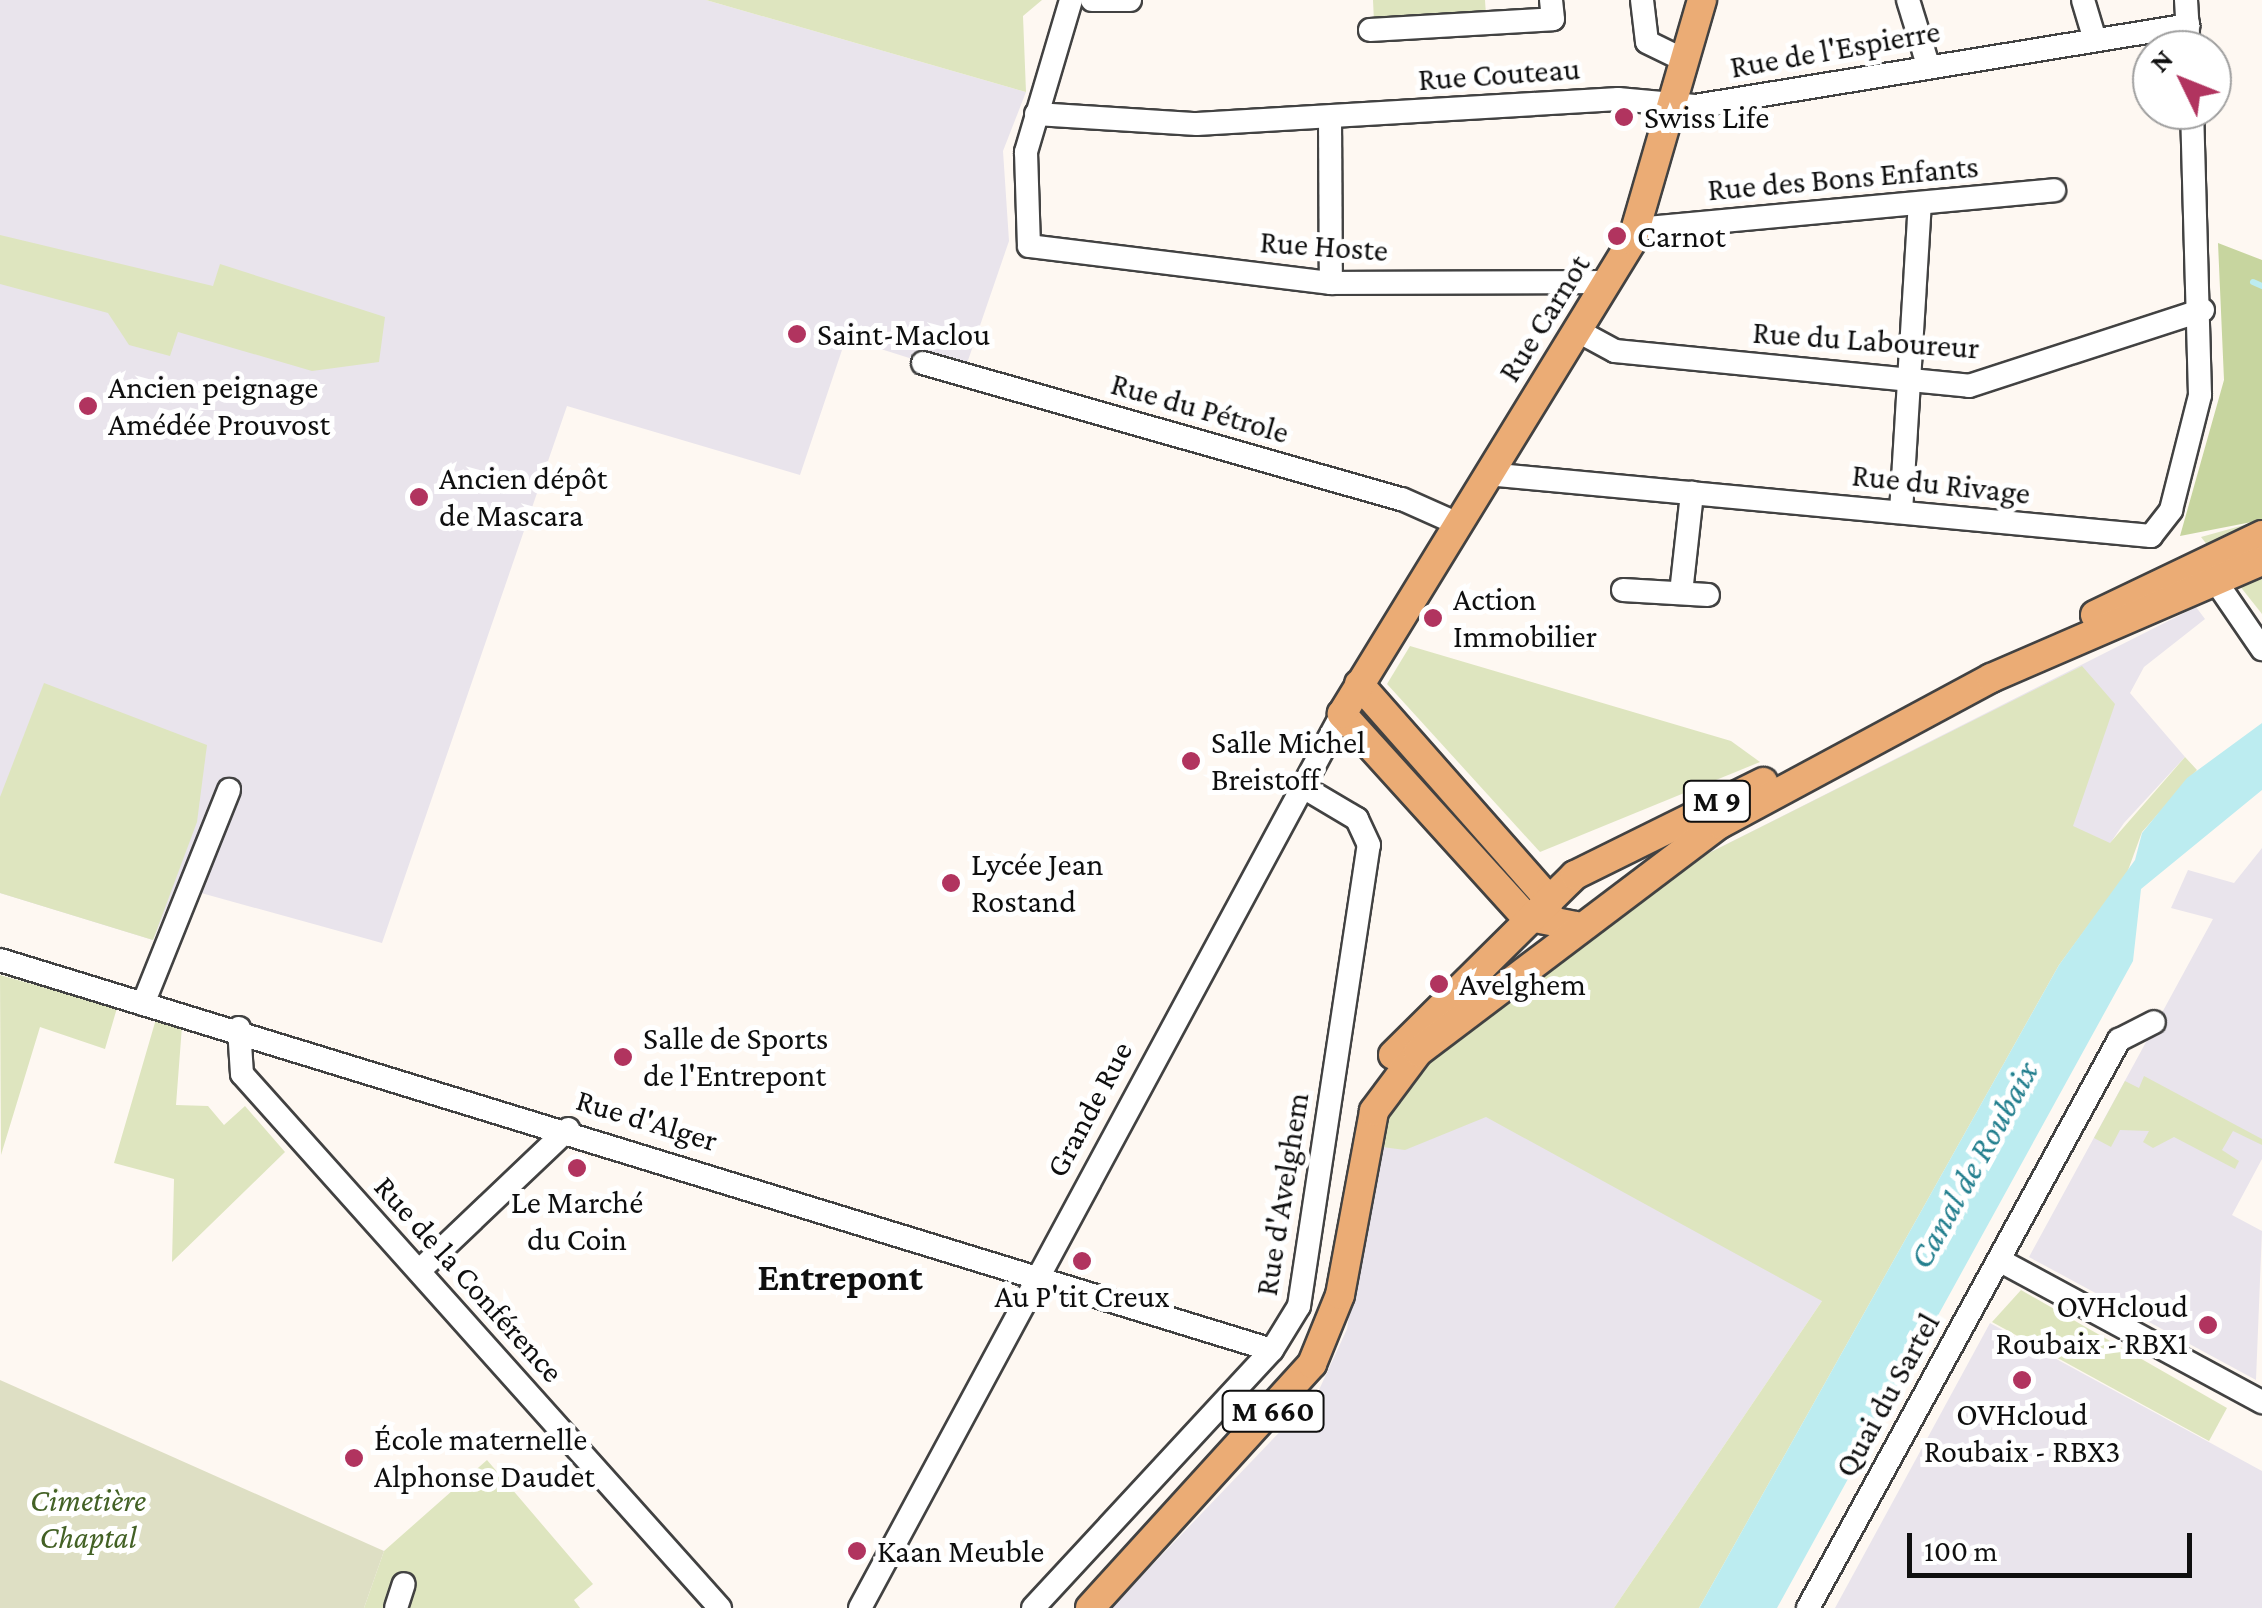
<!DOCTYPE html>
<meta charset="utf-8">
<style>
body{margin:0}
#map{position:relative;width:2262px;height:1608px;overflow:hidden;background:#fef8f2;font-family:"Crimson Pro",serif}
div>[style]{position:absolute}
.industrial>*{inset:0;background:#e9e4ec}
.green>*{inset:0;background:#dee5bf}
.forest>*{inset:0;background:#c7d59f}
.cemetery>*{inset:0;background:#dedfc4}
.water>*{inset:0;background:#bcecf0}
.stream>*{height:6px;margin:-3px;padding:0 3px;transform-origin:3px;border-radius:3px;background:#bcecf0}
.roads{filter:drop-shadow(2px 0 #424242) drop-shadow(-2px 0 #424242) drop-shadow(0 2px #424242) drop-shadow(0 -2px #424242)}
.minor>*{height:22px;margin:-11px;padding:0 11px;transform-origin:11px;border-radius:11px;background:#fff}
.major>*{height:28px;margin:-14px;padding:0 14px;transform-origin:14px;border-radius:14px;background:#ebac75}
.dots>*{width:28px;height:28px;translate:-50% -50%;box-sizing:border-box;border:5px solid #fff;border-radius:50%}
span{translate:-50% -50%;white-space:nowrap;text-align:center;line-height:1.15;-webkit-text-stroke:10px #fff;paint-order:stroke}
.shield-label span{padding:2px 8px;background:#fff;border:2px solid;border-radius:8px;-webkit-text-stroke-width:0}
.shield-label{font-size:30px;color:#0f0f0f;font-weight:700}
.street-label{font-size:32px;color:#0f0f0f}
.poi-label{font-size:32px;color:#0f0f0f}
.left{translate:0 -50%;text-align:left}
.right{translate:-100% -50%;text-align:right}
.park-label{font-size:32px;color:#436125;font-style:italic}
.water-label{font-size:35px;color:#237f8e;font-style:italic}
.quarter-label{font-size:38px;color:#0f0f0f;font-weight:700}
.north{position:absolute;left:2132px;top:30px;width:100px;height:100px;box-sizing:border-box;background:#fff;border:2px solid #9f9f9f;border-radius:50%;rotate:313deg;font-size:28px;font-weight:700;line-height:40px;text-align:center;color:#0f0f0f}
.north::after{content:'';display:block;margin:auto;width:35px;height:45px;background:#b1345f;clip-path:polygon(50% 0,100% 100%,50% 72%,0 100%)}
.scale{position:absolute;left:1907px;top:1533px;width:285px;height:45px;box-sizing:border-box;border:5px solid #0f0f0f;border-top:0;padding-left:12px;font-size:30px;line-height:35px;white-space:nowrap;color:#0f0f0f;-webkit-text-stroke:8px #fff;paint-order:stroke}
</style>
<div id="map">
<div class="industrial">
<div style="clip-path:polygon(0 0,706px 0,1026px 92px,1003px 151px,1009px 241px,963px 375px,846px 338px,800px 475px,567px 406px,382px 943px,176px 886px,153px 940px,0 893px)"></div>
<div style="clip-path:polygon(2196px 607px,2205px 619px,2144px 667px,2130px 693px,2185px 757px,2124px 823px,2068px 905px,1822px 1301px,1614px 1608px,1111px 1608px,1318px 1392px,1347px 1329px,1375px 1146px,1709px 853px)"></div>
<div style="clip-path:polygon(2262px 848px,2262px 1159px,2232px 1215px,2262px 1231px,2256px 1380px,2029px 1257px,2213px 919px,2171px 908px,2188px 870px,2234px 883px)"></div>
<div style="clip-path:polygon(1990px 1323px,2262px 1471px,2262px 1608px,1835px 1608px)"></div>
</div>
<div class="green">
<div style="clip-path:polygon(706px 0,1042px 0,1023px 16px,1026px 92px)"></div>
<div style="clip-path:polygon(1373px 0,1485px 0,1486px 15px,1374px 22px)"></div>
<div style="clip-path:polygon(0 235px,213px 286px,220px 264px,385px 317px,379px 362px,312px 371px,178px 332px,170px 356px,129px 345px,108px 313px,0 284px)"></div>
<div style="clip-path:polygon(2262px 520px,2262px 614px,2201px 537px)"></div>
<div style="clip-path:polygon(1410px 646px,1731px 741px,1760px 762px,1540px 852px,1387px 684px)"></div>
<div style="clip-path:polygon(2082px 666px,2115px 704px,2073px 826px,2110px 843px,2185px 757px,2197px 770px,2142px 832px,2127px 873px,2059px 965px,1699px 1608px,1614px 1608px,1822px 1301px,1486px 1117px,1405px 1150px,1375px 1146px,1393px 1104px,1426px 1061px,1709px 853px)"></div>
<div style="clip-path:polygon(44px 683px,207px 745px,197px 822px,153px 940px,0 893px,0 797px)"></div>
<div style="clip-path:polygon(0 975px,117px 1008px,105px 1049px,40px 1027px,1px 1155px)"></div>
<div style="clip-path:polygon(156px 1019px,182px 1026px,176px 1105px,208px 1106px,224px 1125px,245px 1106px,285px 1152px,172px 1262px,174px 1179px,114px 1163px)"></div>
<div style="clip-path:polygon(2144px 1076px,2262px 1139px,2262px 1145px,2233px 1131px,2222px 1150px,2239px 1161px,2235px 1169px,2174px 1137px,2153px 1148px,2143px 1142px,2149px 1131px,2120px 1130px,2111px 1147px,2094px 1138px,2125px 1081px,2139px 1088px)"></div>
<div style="clip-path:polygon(2021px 1290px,2227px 1408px,2209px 1441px,1992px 1322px)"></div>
<div style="clip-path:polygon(487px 1460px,593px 1584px,574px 1600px,580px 1608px,364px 1608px,384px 1551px)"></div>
</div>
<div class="forest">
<div style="clip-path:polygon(2218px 243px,2262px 260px,2262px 520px,2180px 536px,2224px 380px)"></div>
</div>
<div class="cemetery">
<div style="clip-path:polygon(0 1380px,384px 1551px,364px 1608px,0 1608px)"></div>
</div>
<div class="water">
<div style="clip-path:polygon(2262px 723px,2262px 790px,2141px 889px,2133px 961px,1777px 1608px,1699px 1608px,2059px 965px,2135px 860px,2142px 833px,2187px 778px)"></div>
</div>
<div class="stream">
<div style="left:2253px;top:282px;width:10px;rotate:24deg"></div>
</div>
<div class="roads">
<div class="minor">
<div style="left:1071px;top:0;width:159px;rotate:106.5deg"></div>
<div style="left:1026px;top:152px;width:94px;rotate:88.2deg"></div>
<div style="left:1029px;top:246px;width:304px;rotate:7deg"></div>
<div style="left:1331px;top:283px;width:278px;rotate:-0.2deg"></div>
<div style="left:1092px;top:0;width:38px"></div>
<div style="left:1642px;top:0;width:42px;rotate:83.2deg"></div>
<div style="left:1647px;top:42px;width:43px;rotate:26deg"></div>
<div style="left:1908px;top:0;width:68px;rotate:72.9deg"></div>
<div style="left:2083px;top:0;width:42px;rotate:73.3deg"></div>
<div style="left:2186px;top:0;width:50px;rotate:86.6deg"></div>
<div style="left:1370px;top:30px;width:183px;rotate:-3.4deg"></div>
<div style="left:1553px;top:19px;width:19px;rotate:-96deg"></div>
<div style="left:1036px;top:114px;width:161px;rotate:3.6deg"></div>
<div style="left:1197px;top:124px;width:422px;rotate:-3.4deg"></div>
<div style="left:1618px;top:99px;width:77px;rotate:5.2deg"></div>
<div style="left:1695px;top:106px;width:500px;rotate:-9.3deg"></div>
<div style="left:1330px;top:117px;width:166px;rotate:89.7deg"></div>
<div style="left:1637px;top:229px;width:419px;rotate:-5.3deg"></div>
<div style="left:1578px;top:331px;width:42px;rotate:28.4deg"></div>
<div style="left:1615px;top:351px;width:356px;rotate:5.6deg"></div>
<div style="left:1969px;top:386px;width:246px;rotate:-18deg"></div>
<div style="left:923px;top:363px;width:498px;rotate:15.9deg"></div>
<div style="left:1402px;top:499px;width:59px;rotate:24deg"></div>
<div style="left:1487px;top:474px;width:667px;rotate:5.33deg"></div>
<div style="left:2151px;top:536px;width:33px;rotate:-52deg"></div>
<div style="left:2171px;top:510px;width:119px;rotate:-75.8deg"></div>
<div style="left:2200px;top:395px;width:285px;rotate:-91.6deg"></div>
<div style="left:1901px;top:512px;width:309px;rotate:-86.5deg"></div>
<div style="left:2208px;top:570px;width:96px;rotate:55.6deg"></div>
<div style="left:1623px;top:590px;width:85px;rotate:3.4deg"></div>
<div style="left:1681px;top:593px;width:101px;rotate:-83.7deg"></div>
<div style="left:0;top:960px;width:1330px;rotate:17.05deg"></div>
<div style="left:143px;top:1004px;width:231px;rotate:-68.1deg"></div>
<div style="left:239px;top:1028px;width:46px;rotate:86.3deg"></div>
<div style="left:242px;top:1074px;width:717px;rotate:48.17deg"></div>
<div style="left:1999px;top:1260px;width:299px;rotate:28.4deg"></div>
<div style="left:419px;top:1271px;width:206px;rotate:-43.6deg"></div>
<div style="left:396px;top:1608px;width:25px;rotate:-72deg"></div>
<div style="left:860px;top:1608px;width:1016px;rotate:-61.67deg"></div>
<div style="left:1033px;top:1608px;width:352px;rotate:-47.2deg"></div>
<div style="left:1272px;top:1350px;width:52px;rotate:-58.5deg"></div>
<div style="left:1299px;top:1306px;width:466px;rotate:-81.4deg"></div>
<div style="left:1369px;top:845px;width:29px;rotate:-115deg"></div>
<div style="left:1357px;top:819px;width:63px;rotate:-149.3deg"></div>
<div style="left:1808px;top:1608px;width:648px;rotate:-61.3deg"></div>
<div style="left:2119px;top:1040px;width:39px;rotate:-27deg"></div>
</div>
<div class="major">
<div style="left:2095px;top:615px;width:185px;rotate:-25.6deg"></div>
<div style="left:1359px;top:684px;width:284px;rotate:48.6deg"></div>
<div style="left:1547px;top:897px;width:18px;rotate:87deg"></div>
<div style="left:1576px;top:926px;width:52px;rotate:-168.9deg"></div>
<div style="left:1525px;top:916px;width:273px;rotate:-132.2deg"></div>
<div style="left:1342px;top:714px;width:555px;rotate:-58.49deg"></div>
<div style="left:1632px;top:241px;width:251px;rotate:-73.8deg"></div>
<div style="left:1393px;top:1055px;width:256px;rotate:-44.7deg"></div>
<div style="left:1575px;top:875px;width:210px;rotate:-26.3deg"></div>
<div style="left:1090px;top:1608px;width:330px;rotate:-47.7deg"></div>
<div style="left:1312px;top:1364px;width:74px;rotate:-67.9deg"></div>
<div style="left:1340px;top:1295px;width:187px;rotate:-79.5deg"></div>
<div style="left:1374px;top:1111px;width:74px;rotate:-53.3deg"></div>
<div style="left:1418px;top:1052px;width:378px;rotate:-37.1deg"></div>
<div style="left:1720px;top:824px;width:308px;rotate:-28.3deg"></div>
<div style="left:1991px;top:678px;width:295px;rotate:-23.4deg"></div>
</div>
</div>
<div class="dots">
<div style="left:1624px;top:117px;background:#b1345f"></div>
<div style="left:1617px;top:236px;background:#b1345f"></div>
<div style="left:797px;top:334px;background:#b1345f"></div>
<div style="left:88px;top:406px;background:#b1345f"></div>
<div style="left:419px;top:497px;background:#b1345f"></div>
<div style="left:1433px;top:618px;background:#b1345f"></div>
<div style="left:1191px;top:761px;background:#b1345f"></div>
<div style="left:951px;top:883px;background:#b1345f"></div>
<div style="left:1439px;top:984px;background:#b1345f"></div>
<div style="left:623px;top:1057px;background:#b1345f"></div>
<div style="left:577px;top:1168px;background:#b1345f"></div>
<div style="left:1082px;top:1261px;background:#b1345f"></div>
<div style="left:2208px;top:1325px;background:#b1345f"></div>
<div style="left:2022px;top:1380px;background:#b1345f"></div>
<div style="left:354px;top:1458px;background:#b1345f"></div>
<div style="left:857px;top:1551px;background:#b1345f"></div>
</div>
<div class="shield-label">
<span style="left:1717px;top:801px">M 9</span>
<span style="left:1273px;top:1411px">M 660</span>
</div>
<div class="street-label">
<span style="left:1835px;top:49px;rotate:-10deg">Rue de l'Espierre</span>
<span style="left:1499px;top:74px;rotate:-4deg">Rue Couteau</span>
<span style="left:1843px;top:178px;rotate:-5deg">Rue des Bons Enfants</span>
<span style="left:1324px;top:246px;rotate:4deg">Rue Hoste</span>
<span style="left:1544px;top:318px;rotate:-58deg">Rue Carnot</span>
<span style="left:1866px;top:340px;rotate:4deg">Rue du Laboureur</span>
<span style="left:1200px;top:408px;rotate:16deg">Rue du Pétrole</span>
<span style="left:1941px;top:484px;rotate:6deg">Rue du Rivage</span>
<span style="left:1089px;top:1109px;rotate:-62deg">Grande Rue</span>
<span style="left:647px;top:1120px;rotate:17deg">Rue d'Alger</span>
<span style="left:1282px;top:1194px;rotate:-81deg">Rue d'Avelghem</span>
<span style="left:469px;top:1279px;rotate:48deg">Rue de la Conférence</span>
<span style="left:1887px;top:1395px;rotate:-61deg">Quai du Sartel</span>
</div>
<div class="poi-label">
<span class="left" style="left:1644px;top:117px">Swiss Life</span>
<span class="left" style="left:1637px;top:236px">Carnot</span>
<span class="left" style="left:817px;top:334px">Saint-Maclou</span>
<span class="left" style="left:108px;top:406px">Ancien peignage<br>Amédée Prouvost</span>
<span class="left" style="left:439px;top:497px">Ancien dépôt<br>de Mascara</span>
<span class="left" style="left:1453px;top:618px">Action<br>Immobilier</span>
<span class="left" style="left:1211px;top:761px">Salle Michel<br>Breistoff</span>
<span class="left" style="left:971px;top:883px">Lycée Jean<br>Rostand</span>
<span class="left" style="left:1459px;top:984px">Avelghem</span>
<span class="left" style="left:643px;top:1057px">Salle de Sports<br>de l'Entrepont</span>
<span style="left:577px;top:1221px">Le Marché<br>du Coin</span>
<span style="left:1082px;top:1296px">Au P'tit Creux</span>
<span class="right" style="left:2188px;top:1325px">OVHcloud<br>Roubaix - RBX1</span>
<span style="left:2022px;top:1433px">OVHcloud<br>Roubaix - RBX3</span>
<span class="left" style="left:374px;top:1458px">École maternelle<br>Alphonse Daudet</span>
<span class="left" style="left:877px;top:1551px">Kaan Meuble</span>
</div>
<div class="park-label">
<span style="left:88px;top:1519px">Cimetière<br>Chaptal</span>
</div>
<div class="water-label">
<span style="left:1974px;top:1165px;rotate:-61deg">Canal de Roubaix</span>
</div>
<div class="quarter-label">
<span style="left:840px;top:1278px">Entrepont</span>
</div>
<div class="north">N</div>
<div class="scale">100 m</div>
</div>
